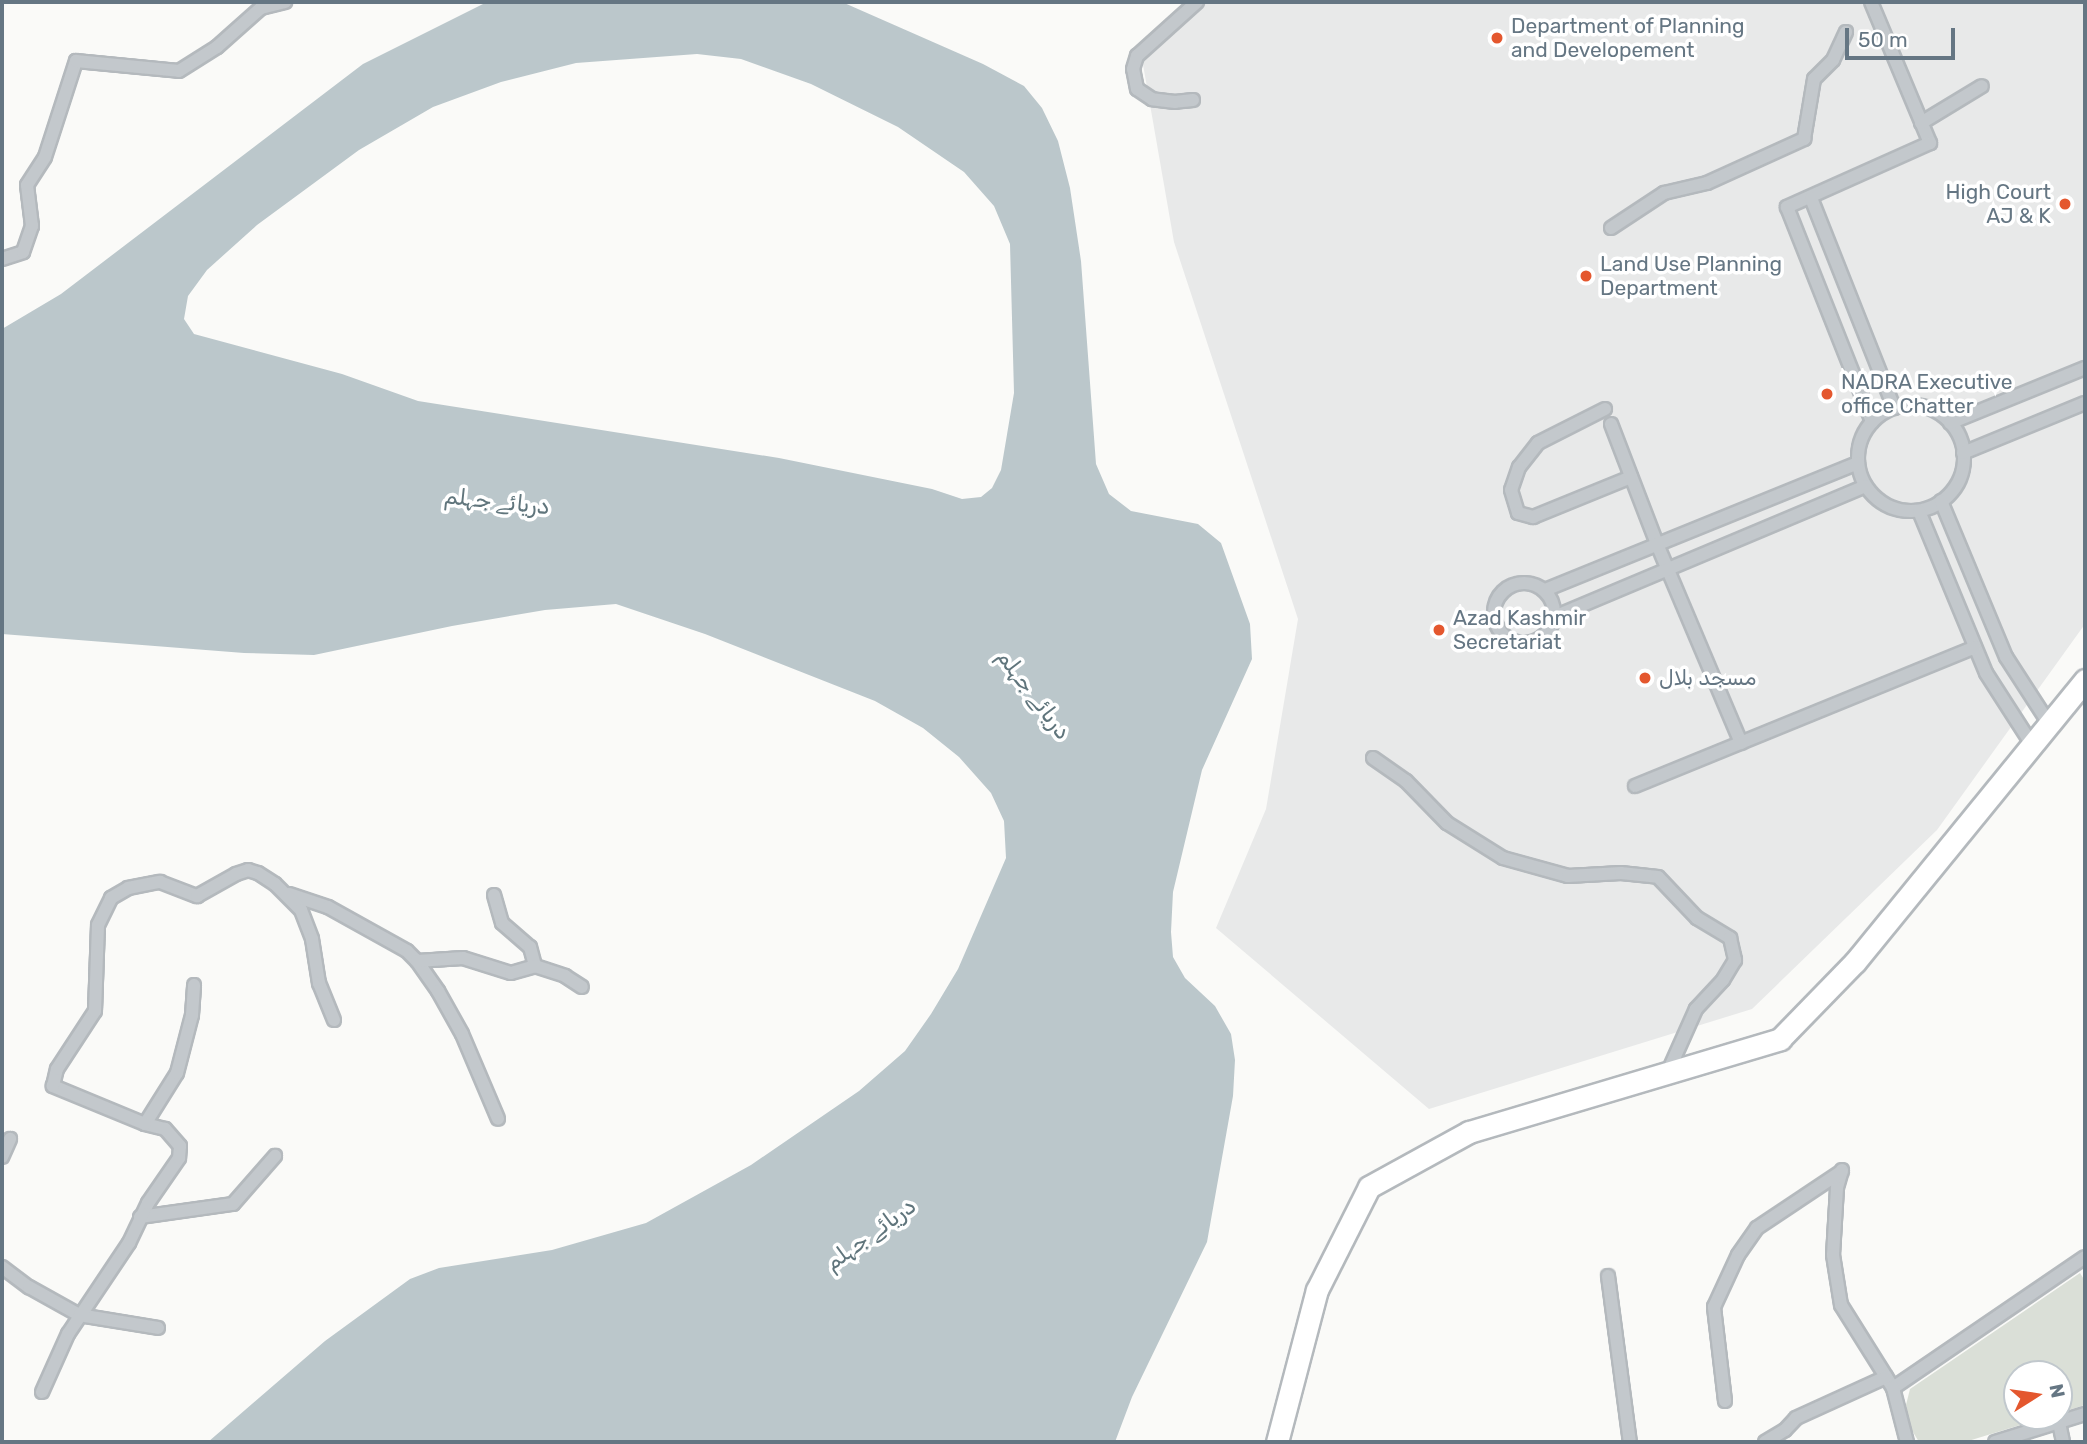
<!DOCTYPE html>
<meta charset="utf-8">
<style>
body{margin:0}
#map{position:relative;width:2087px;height:1444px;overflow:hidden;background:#fafaf8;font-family:Rubik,"Noto Naskh Arabic",sans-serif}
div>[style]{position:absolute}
.built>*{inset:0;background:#e8e9e9}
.green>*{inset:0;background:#dadfd7}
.water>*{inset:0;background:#bbc7cb}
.roads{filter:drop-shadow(2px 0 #b4b9bd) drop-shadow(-2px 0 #b4b9bd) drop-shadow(0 2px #b4b9bd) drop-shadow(0 -2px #b4b9bd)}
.minor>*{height:12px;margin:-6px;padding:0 6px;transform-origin:6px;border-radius:6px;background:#c3c8cc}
.minor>.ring{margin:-6px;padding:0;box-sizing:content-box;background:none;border:12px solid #c3c8cc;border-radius:50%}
.trunk>*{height:21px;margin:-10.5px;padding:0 10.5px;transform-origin:10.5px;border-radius:10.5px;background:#fff}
.dots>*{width:19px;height:19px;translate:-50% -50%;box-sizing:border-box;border:4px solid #fff;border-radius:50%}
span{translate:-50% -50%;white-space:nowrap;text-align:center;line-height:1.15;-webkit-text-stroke:7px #fff;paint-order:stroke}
.poi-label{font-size:21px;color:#657683}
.left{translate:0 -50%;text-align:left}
.right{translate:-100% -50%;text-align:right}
.water-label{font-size:23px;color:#60757c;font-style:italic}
.frame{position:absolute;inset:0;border:4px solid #657683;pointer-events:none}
.north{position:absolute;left:2003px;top:1360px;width:70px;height:70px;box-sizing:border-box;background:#fff;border:2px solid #c1c8cd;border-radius:50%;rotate:78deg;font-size:19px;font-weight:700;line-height:28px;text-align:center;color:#657683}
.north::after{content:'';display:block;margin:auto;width:24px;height:32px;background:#e4572e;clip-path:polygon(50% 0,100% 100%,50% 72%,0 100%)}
.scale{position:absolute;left:1845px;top:28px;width:110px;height:32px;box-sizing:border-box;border:4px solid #657683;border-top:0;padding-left:9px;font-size:21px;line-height:24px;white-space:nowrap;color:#657683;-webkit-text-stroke:5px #fff;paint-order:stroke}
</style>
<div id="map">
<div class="built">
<div style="clip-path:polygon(1185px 2px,2085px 2px,2085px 624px,1937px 830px,1752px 1009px,1429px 1109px,1216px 928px,1266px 809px,1298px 619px,1174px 242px,1141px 53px)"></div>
</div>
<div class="green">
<div style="clip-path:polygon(2080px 1273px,2085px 1281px,2085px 1405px,2059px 1413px,2059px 1374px,2017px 1374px,2017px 1416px,2049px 1416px,1965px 1442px,1919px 1442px,1910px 1427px,1906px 1405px,1910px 1389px)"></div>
</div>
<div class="water">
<div style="clip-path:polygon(evenodd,487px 2px,842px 2px,983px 64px,1024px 86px,1042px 108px,1058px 141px,1070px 188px,1081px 261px,1096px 464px,1109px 494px,1131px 511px,1198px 524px,1221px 543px,1250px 624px,1252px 659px,1202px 770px,1173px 892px,1171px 932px,1173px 957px,1185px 978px,1215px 1006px,1231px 1034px,1235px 1060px,1233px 1096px,1207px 1242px,1132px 1397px,1115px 1442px,208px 1442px,325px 1341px,410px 1279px,439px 1268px,552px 1250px,646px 1223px,751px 1165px,859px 1091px,905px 1051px,931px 1014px,958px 969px,1006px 858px,1004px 821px,991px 793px,959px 757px,923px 728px,875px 701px,705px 634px,616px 604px,545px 610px,452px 626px,314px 655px,244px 653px,2px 634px,2px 329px,61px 294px,363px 64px,487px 2px,697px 54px,741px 59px,811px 84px,898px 127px,964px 172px,994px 206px,1010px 244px,1014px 393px,1001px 470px,992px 488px,981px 497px,962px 499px,932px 489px,779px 458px,418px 401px,342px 374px,194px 334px,184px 319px,188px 296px,207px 270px,257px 225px,359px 150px,433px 107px,501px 82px,576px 63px,697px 54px)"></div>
</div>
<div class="roads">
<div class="minor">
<div style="left:1871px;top:2px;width:153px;rotate:67.3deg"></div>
<div style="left:1930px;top:143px;width:157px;rotate:155.9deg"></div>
<div style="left:1787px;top:207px;width:231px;rotate:68.4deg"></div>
<div style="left:1193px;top:100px;width:18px;rotate:174deg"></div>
<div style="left:1175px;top:102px;width:23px;rotate:-173deg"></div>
<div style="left:1152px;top:99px;width:18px;rotate:-146deg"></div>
<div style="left:1137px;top:89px;width:20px;rotate:-101deg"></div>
<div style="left:1133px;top:69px;width:14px;rotate:-73deg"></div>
<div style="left:1137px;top:56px;width:81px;rotate:-42deg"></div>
<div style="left:1921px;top:123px;width:71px;rotate:-31.2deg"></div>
<div style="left:1811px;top:198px;width:226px;rotate:68.4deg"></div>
<div style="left:1611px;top:228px;width:64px;rotate:-33.4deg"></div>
<div style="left:1664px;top:193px;width:44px;rotate:-13.1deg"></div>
<div style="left:1707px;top:183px;width:107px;rotate:-24.4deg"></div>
<div style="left:1804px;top:139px;width:61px;rotate:-80.5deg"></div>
<div style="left:1814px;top:79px;width:27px;rotate:-45deg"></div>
<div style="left:1833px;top:60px;width:31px;rotate:-65deg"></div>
<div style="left:2px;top:259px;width:22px;rotate:-18deg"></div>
<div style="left:23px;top:252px;width:28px;rotate:-71deg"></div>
<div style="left:32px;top:226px;width:41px;rotate:-97deg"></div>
<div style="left:27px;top:185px;width:33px;rotate:-57deg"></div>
<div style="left:45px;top:157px;width:101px;rotate:-72.1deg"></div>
<div style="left:76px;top:61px;width:103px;rotate:5.5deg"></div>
<div style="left:179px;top:71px;width:45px;rotate:-32.3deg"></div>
<div style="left:217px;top:47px;width:59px;rotate:-41.6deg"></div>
<div style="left:261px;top:8px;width:25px;rotate:-14deg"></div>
<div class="ring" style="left:1858px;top:405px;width:94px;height:94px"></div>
<div style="left:1605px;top:409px;width:75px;rotate:153.1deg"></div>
<div style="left:1538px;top:443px;width:31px;rotate:128deg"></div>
<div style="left:1519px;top:467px;width:24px;rotate:109deg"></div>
<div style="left:1511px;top:490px;width:24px;rotate:73deg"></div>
<div style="left:1518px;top:513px;width:16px;rotate:15deg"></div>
<div style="left:1533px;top:517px;width:106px;rotate:-22.2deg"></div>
<div style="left:1950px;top:423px;width:146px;rotate:-22.2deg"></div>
<div style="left:1611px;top:424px;width:129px;rotate:69deg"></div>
<div style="left:1657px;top:544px;width:216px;rotate:67.1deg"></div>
<div style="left:1963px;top:453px;width:132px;rotate:-22.3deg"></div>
<div style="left:1941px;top:501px;width:169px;rotate:67.4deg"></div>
<div style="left:2006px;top:657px;width:81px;rotate:57.1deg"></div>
<div style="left:1919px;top:511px;width:175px;rotate:67.5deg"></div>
<div style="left:1986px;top:673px;width:87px;rotate:57.2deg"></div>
<div class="ring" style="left:1494px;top:583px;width:48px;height:48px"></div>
<div style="left:1545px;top:590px;width:338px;rotate:-22.1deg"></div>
<div style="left:1554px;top:617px;width:338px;rotate:-22.8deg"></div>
<div style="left:1373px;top:758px;width:40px;rotate:34.9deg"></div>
<div style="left:1406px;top:781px;width:59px;rotate:45.7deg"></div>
<div style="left:1447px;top:823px;width:66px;rotate:32deg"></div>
<div style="left:1503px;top:858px;width:67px;rotate:15.5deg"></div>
<div style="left:1568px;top:876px;width:53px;rotate:-3.2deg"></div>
<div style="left:1621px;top:873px;width:37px;rotate:6deg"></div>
<div style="left:1658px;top:877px;width:57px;rotate:46.4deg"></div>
<div style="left:1697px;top:918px;width:39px;rotate:31deg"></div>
<div style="left:1730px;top:938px;width:23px;rotate:77deg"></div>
<div style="left:1735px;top:960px;width:23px;rotate:121deg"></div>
<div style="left:1723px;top:980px;width:40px;rotate:133deg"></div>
<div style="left:1696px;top:1009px;width:69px;rotate:114deg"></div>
<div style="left:1635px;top:786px;width:367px;rotate:-22.2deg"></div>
<div style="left:289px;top:894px;width:41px;rotate:18.4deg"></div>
<div style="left:328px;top:907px;width:90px;rotate:29.1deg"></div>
<div style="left:407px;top:951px;width:14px;rotate:45deg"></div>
<div style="left:417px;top:961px;width:37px;rotate:55deg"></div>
<div style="left:438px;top:991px;width:49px;rotate:60.8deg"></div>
<div style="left:462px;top:1034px;width:92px;rotate:67deg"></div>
<div style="left:494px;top:895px;width:29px;rotate:74deg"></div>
<div style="left:502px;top:923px;width:37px;rotate:41deg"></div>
<div style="left:530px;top:947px;width:20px;rotate:75deg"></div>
<div style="left:417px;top:961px;width:46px;rotate:-3.7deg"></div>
<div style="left:463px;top:958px;width:50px;rotate:17.4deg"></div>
<div style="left:511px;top:973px;width:25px;rotate:-16deg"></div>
<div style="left:535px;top:966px;width:32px;rotate:18deg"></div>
<div style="left:565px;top:976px;width:20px;rotate:33deg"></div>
<div style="left:145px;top:1124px;width:60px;rotate:-57.9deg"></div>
<div style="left:177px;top:1073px;width:60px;rotate:-75.5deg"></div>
<div style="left:192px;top:1015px;width:30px;rotate:-86deg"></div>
<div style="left:2px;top:1157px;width:20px;rotate:-66deg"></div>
<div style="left:1842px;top:1170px;width:19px;rotate:106deg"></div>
<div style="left:1837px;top:1188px;width:67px;rotate:93.4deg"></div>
<div style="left:1833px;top:1255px;width:51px;rotate:80.9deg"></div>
<div style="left:1841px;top:1305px;width:98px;rotate:57.9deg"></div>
<div style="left:1893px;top:1388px;width:232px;rotate:-34.3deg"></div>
<div style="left:140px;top:1217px;width:94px;rotate:-8deg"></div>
<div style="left:233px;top:1204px;width:64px;rotate:-48.8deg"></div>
<div style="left:2px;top:1267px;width:34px;rotate:37deg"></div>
<div style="left:29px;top:1287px;width:57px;rotate:29.2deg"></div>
<div style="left:79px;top:1315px;width:80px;rotate:9.3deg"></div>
<div style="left:1608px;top:1276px;width:167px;rotate:82.5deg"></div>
<div style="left:1893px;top:1388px;width:56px;rotate:75.5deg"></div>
<div style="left:42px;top:1392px;width:64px;rotate:-65.9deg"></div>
<div style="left:68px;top:1334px;width:110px;rotate:-56.2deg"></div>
<div style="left:129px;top:1243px;width:44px;rotate:-64.6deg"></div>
<div style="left:148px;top:1203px;width:55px;rotate:-55.4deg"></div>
<div style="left:179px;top:1158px;width:12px;rotate:-85deg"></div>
<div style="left:180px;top:1146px;width:23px;rotate:-131deg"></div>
<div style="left:165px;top:1129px;width:21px;rotate:-166deg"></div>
<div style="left:145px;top:1124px;width:100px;rotate:-157.6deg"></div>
<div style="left:53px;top:1086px;width:17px;rotate:-77deg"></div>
<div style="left:57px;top:1069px;width:69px;rotate:-56.8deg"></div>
<div style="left:95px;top:1011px;width:86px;rotate:-88deg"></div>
<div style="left:98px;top:925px;width:30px;rotate:-64deg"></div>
<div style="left:111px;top:898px;width:20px;rotate:-30deg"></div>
<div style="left:128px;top:888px;width:33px;rotate:-11deg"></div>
<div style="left:160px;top:882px;width:40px;rotate:21deg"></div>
<div style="left:197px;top:896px;width:45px;rotate:-29.4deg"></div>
<div style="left:236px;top:874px;width:13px;rotate:-18deg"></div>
<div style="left:248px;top:870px;width:10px;rotate:17deg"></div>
<div style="left:258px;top:873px;width:20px;rotate:33deg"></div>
<div style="left:275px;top:884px;width:37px;rotate:45deg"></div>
<div style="left:301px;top:910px;width:31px;rotate:69deg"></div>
<div style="left:312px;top:939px;width:45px;rotate:81deg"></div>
<div style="left:319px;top:983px;width:40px;rotate:68deg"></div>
<div style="left:1725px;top:1401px;width:95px;rotate:-96.7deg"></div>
<div style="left:1714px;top:1307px;width:57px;rotate:-65.2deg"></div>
<div style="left:1738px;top:1255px;width:33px;rotate:-55deg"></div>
<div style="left:1757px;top:1228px;width:102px;rotate:-33.8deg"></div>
<div style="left:2059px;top:1423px;width:19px;rotate:78deg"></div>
<div style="left:1765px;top:1442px;width:23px;rotate:-31deg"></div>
<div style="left:1785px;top:1430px;width:16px;rotate:-47deg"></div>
<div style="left:1796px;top:1418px;width:99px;rotate:-24.5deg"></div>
<div style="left:1995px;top:1442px;width:94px;rotate:-17.3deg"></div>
</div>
<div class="trunk">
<div style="left:1277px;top:1442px;width:157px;rotate:-75.3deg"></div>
<div style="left:1317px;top:1290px;width:115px;rotate:-63.2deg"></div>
<div style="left:1369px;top:1187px;width:114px;rotate:-28.8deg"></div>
<div style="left:1469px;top:1132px;width:325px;rotate:-16.6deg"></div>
<div style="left:1780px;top:1039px;width:107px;rotate:-45.8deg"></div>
<div style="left:1855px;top:962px;width:364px;rotate:-50.8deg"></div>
</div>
</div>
<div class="dots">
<div style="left:1497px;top:38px;background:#e4572e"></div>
<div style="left:2065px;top:204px;background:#e4572e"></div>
<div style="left:1586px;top:276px;background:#e4572e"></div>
<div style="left:1827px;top:394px;background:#e4572e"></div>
<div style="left:1439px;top:630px;background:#e4572e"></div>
<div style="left:1645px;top:678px;background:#e4572e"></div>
</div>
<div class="poi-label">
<span class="left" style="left:1511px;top:38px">Department of Planning<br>and Developement</span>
<span class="right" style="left:2051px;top:204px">High Court<br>AJ &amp; K</span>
<span class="left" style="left:1600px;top:276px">Land Use Planning<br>Department</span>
<span class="left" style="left:1841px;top:394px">NADRA Executive<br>office Chatter</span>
<span class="left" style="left:1453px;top:630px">Azad Kashmir<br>Secretariat</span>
<span class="left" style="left:1659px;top:678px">مسجد بلال</span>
</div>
<div class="water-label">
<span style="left:497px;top:501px;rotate:6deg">دریائے جہلم</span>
<span style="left:1034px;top:694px;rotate:53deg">دریائے جہلم</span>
<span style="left:870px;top:1234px;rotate:-36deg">دریائے جہلم</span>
</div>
<div class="frame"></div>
<div class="north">N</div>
<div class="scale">50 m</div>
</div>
